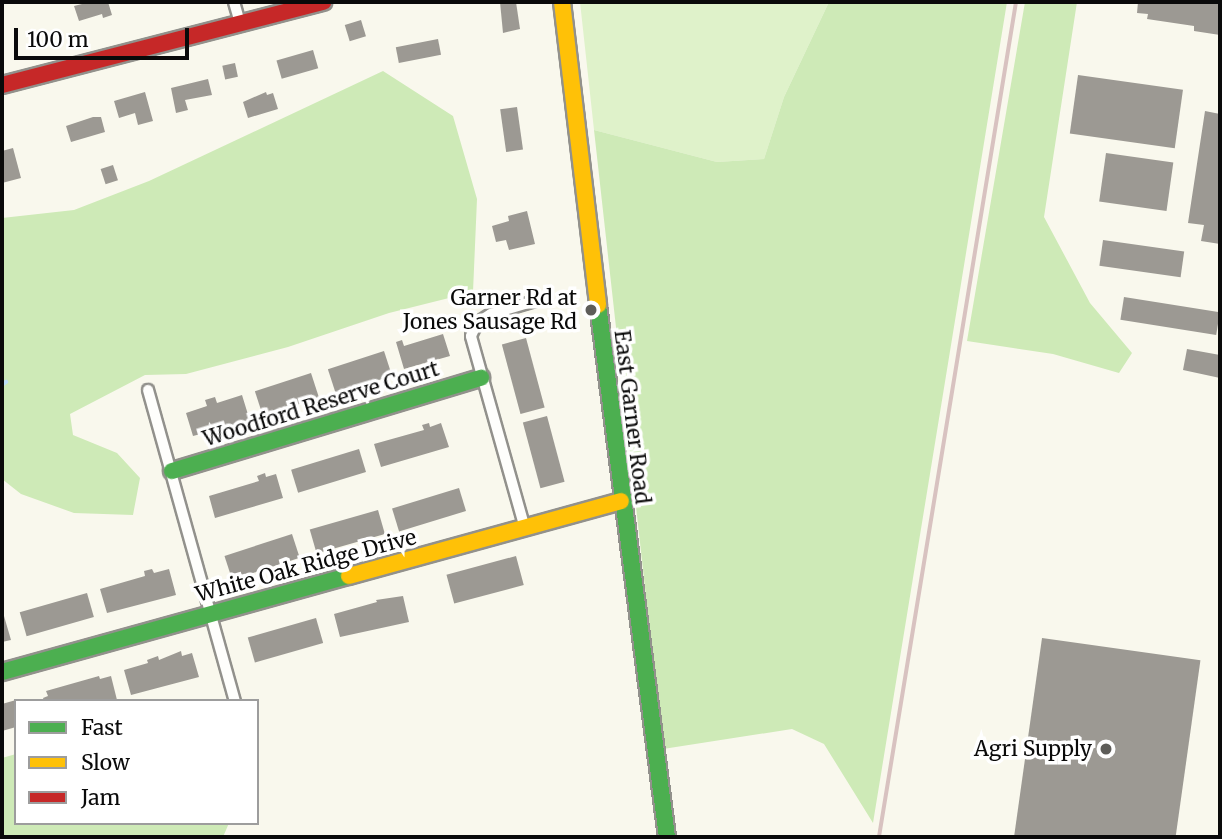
<!DOCTYPE html>
<style>
body{margin:0}
#map{position:relative;width:1222px;height:839px;overflow:hidden;background:#f9f8ed;font-family:Merriweather,serif}
div>[style]{position:absolute}
.green>*{inset:0;background:#dff2ca}
.forest>*{inset:0;background:#ceeab7}
.stream>*{height:3.5px;margin:-1.75px;padding:0 1.75px;transform-origin:1.75px;border-radius:1.75px;background:#bee0f8}
.building>*{inset:0;background:#9c9993;transform-origin:0 0}
.roads{filter:drop-shadow(2px 0 #92918c) drop-shadow(-2px 0 #92918c) drop-shadow(0 2px #92918c) drop-shadow(0 -2px #92918c)}
.street>*{height:10px;margin:-5px;padding:0 5px;transform-origin:5px;border-radius:5px;background:#fefefc}
.fast>*{height:16px;margin:-8px;padding:0 8px;transform-origin:8px;border-radius:8px;background:#4caf50}
.slow>*{height:16px;margin:-8px;padding:0 8px;transform-origin:8px;border-radius:8px;background:#ffc107}
.jam>*{height:16px;margin:-8px;padding:0 8px;transform-origin:8px;border-radius:8px;background:#c62828}
.rail>*{height:3.5px;margin:-1.75px;padding:0 1.75px;transform-origin:1.75px;border-radius:1.75px;background:#d8c2c0}
.dots>*{width:19px;height:19px;translate:-50% -50%;box-sizing:border-box;border:4px solid #fff;border-radius:50%}
span{translate:-50% -50%;white-space:nowrap;text-align:center;line-height:1.15;-webkit-text-stroke:7px #fff;paint-order:stroke}
.poi-label{font-size:21px;color:#0a0a0a}
.right{translate:-100% -50%;text-align:right}
.street-label{font-size:21px;color:#0a0a0a}
.frame{position:absolute;inset:0;border:4px solid #0a0a0a;pointer-events:none}
.legend{position:absolute;left:14px;top:699px;width:245px;height:126px;box-sizing:border-box;background:#fff;border:2px solid #9d9d9d;margin:0;padding:9px 12px;list-style:none;font-size:21px;color:#0a0a0a}
.legend li{display:flex;align-items:center;gap:14px;height:35px}
.legend b{width:35px;border:2px solid #9d9d9d}
.scale{position:absolute;left:14px;top:28px;width:175px;height:32px;box-sizing:border-box;border:4px solid #0a0a0a;border-top:0;padding-left:9px;font-size:21px;line-height:24px;white-space:nowrap;color:#0a0a0a;-webkit-text-stroke:5px #fff;paint-order:stroke}
</style>
<div id="map">
<div class="green">
<div style="clip-path:polygon(580px 2px,829px 2px,784px 97px,764px 159px,717px 162px,594px 130px)"></div>
</div>
<div class="forest">
<div style="clip-path:polygon(829px 2px,1007px 2px,873px 823px,824px 744px,792px 729px,663px 749px,594px 130px,717px 162px,764px 159px,784px 97px)"></div>
<div style="clip-path:polygon(1025px 2px,1077px 2px,1044px 217px,1090px 303px,1132px 353px,1119px 373px,1053px 354px,967px 341px)"></div>
<div style="clip-path:polygon(383px 71px,453px 116px,477px 199px,473px 292px,389px 313px,288px 347px,186px 374px,145px 375px,70px 414px,73px 435px,117px 453px,140px 478px,133px 515px,74px 513px,21px 494px,2px 479px,2px 218px,74px 210px,149px 181px)"></div>
<div style="clip-path:polygon(16px 754px,16px 823px,229px 823px,223px 837px,2px 837px,2px 758px)"></div>
</div>
<div class="stream">
<div style="left:2px;top:385px;width:5px;rotate:-37deg"></div>
</div>
<div class="building">
<div style="clip-path:polygon(90px 2px,108px 2px,112px 15px,103px 18px,102px 14px,79px 21px,74px 6px)"></div>
<div style="clip-path:polygon(500px 2px,516px 2px,520px 29px,503px 33px)"></div>
<div style="clip-path:polygon(1138px 2px,1220px 2px,1220px 35px,1194px 31px,1194px 26px,1147px 19px,1148px 14px,1137px 13px)"></div>
<div style="left:361px;top:20px;width:17px;height:17px;rotate:73deg"></div>
<div style="left:438px;top:39px;width:16px;height:43px;rotate:79deg"></div>
<div style="left:313px;top:50px;width:19px;height:38px;rotate:74deg"></div>
<div style="left:235px;top:63px;width:14px;height:13px;rotate:78deg"></div>
<div style="left:1078px;top:75px;width:106px;height:59px;rotate:8deg"></div>
<div style="clip-path:polygon(208px 79px,212px 95px,185px 100px,188px 110px,176px 113px,171px 88px)"></div>
<div style="clip-path:polygon(145px 92px,153px 121px,138px 125px,135px 113px,119px 118px,114px 101px)"></div>
<div style="clip-path:polygon(266px 92px,267px 95px,273px 93px,278px 109px,248px 118px,243px 102px)"></div>
<div style="left:517px;top:107px;width:43px;height:17px;rotate:82deg"></div>
<div style="clip-path:polygon(1205px 111px,1220px 114px,1220px 244px,1201px 241px,1204px 225px,1188px 223px)"></div>
<div style="clip-path:polygon(93px 117px,101px 117px,105px 132px,71px 142px,66px 126px)"></div>
<div style="clip-path:polygon(13px 148px,21px 178px,2px 183px,2px 151px)"></div>
<div style="left:1106px;top:153px;width:68px;height:49px;rotate:8deg"></div>
<div style="left:113px;top:165px;width:16px;height:13px;rotate:72deg"></div>
<div style="clip-path:polygon(527px 211px,535px 244px,509px 250px,506px 240px,496px 242px,492px 226px,509px 221px,508px 216px)"></div>
<div style="left:1103px;top:240px;width:82px;height:26px;rotate:8deg"></div>
<div style="left:1124px;top:297px;width:97px;height:23px;rotate:9deg"></div>
<div style="clip-path:polygon(443px 334px,450px 356px,404px 369px,396px 342px,402px 340px,404px 346px)"></div>
<div style="left:526px;top:338px;width:72px;height:25px;rotate:75deg"></div>
<div style="clip-path:polygon(1187px 349px,1220px 355px,1220px 378px,1183px 370px)"></div>
<div style="left:384px;top:351px;width:26px;height:59px;rotate:72deg"></div>
<div style="left:311px;top:373px;width:26px;height:59px;rotate:72deg"></div>
<div style="clip-path:polygon(242px 395px,250px 421px,193px 436px,186px 413px,207px 406px,205px 400px,215px 397px,217px 403px)"></div>
<div style="left:547px;top:416px;width:68px;height:25px;rotate:75deg"></div>
<div style="clip-path:polygon(429px 423px,430px 427px,441px 423px,449px 447px,381px 467px,374px 444px,424px 430px,422px 425px)"></div>
<div style="left:359px;top:449px;width:24px;height:71px;rotate:73deg"></div>
<div style="clip-path:polygon(265px 473px,266px 477px,276px 474px,283px 498px,215px 518px,209px 496px,259px 481px,257px 476px)"></div>
<div style="left:459px;top:488px;width:24px;height:70px;rotate:73deg"></div>
<div style="left:378px;top:510px;width:25px;height:71px;rotate:74deg"></div>
<div style="left:292px;top:534px;width:25px;height:71px;rotate:72deg"></div>
<div style="left:516px;top:556px;width:30px;height:72px;rotate:75deg"></div>
<div style="clip-path:polygon(152px 569px,154px 573px,169px 569px,176px 595px,107px 613px,100px 589px,145px 576px,144px 571px)"></div>
<div style="left:87px;top:593px;width:25px;height:70px;rotate:74deg"></div>
<div style="clip-path:polygon(403px 596px,409px 622px,340px 637px,334px 614px,377px 602px,376px 600px)"></div>
<div style="clip-path:polygon(2px 616px,4px 616px,11px 640px,2px 642px)"></div>
<div style="left:316px;top:618px;width:26px;height:71px;rotate:74deg"></div>
<div style="left:1042px;top:638px;width:160px;height:201px;rotate:8deg"></div>
<div style="clip-path:polygon(181px 651px,182px 656px,192px 653px,199px 677px,131px 695px,124px 670px,148px 663px,147px 660px,158px 656px,159px 660px)"></div>
<div style="clip-path:polygon(99px 676px,100px 679px,111px 676px,117px 700px,44px 701px,43px 698px,48px 696px,46px 691px)"></div>
<div style="clip-path:polygon(16px 700px,16px 727px,2px 731px,2px 704px)"></div>
</div>
<div class="roads">
<div class="street">
<div style="left:234px;top:2px;width:22px;rotate:74deg"></div>
<div style="left:148px;top:390px;width:323px;rotate:74.4deg"></div>
<div style="left:524px;top:525px;width:196px;rotate:-105.7deg"></div>
<div style="left:471px;top:336px;width:14px;rotate:-65deg"></div>
<div style="left:477px;top:323px;width:17px;rotate:-33deg"></div>
<div style="left:491px;top:314px;width:56px;rotate:-16.5deg"></div>
</div>
<div class="fast">
<div style="left:598px;top:305px;width:536px;rotate:82.61deg"></div>
<div style="left:172px;top:471px;width:323px;rotate:-16.8deg"></div>
<div style="left:2px;top:672px;width:360px;rotate:-15.5deg"></div>
</div>
<div class="slow">
<div style="left:562px;top:2px;width:305px;rotate:83.2deg"></div>
<div style="left:349px;top:576px;width:282px;rotate:-15.4deg"></div>
</div>
<div class="jam">
<div style="left:2px;top:85px;width:332px;rotate:-14.5deg"></div>
</div>
</div>
<div class="rail">
<div style="left:879px;top:837px;width:846px;rotate:-80.68deg"></div>
</div>
<div class="dots">
<div style="left:591px;top:310px;background:#5e5d59"></div>
<div style="left:1106px;top:749px;background:#5e5d59"></div>
</div>
<div class="poi-label">
<span class="right" style="left:577px;top:310px">Garner Rd at<br>Jones Sausage Rd</span>
<span class="right" style="left:1092px;top:749px">Agri Supply</span>
</div>
<div class="street-label">
<span style="left:321px;top:404px;rotate:-17deg">Woodford Reserve Court</span>
<span style="left:632px;top:417px;rotate:83deg">East Garner Road</span>
<span style="left:306px;top:566px;rotate:-15deg">White Oak Ridge Drive</span>
</div>
<div class="frame"></div>
<ul class="legend">
<li><b style="height:9px;background:#4caf50"></b>Fast</li>
<li><b style="height:9px;background:#ffc107"></b>Slow</li>
<li><b style="height:9px;background:#c62828"></b>Jam</li>
</ul>
<div class="scale">100 m</div>
</div>
